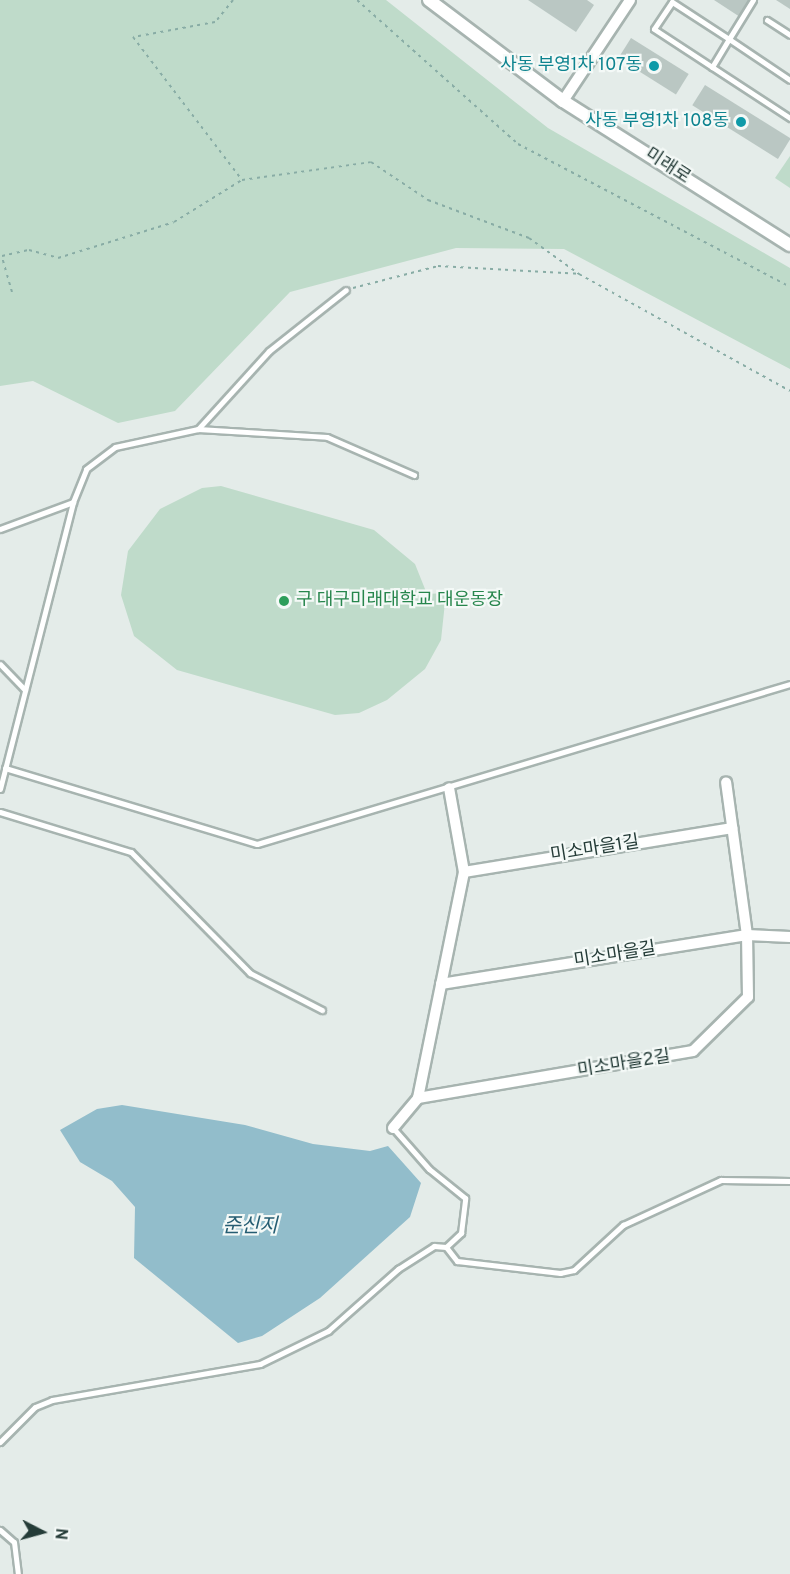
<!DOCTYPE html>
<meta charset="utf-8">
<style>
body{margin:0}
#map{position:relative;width:790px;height:1574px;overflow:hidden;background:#e4ece9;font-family:Overpass,"Noto Sans KR",sans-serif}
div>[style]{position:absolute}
.green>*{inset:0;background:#bfdbca}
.water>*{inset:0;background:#92bdcb}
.building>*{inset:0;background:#bac7c3;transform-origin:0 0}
.path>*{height:2px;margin-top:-1px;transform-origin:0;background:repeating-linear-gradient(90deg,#88aca5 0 3px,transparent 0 7.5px)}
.roads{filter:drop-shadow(2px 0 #a7b4b0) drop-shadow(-2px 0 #a7b4b0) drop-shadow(0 2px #a7b4b0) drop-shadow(0 -2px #a7b4b0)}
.service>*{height:5px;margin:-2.5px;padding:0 2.5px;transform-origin:2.5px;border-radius:2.5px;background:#fff}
.minor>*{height:10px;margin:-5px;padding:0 5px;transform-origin:5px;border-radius:5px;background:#fff}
.tertiary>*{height:12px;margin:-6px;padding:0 6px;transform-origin:6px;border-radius:6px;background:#fff}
.dots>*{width:16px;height:16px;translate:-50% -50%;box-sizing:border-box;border:3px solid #f4f9f7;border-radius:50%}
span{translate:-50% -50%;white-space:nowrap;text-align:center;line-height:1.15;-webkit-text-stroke:4.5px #f4f9f7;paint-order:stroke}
.culture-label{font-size:18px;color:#0d838f}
.right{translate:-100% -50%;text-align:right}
.street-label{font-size:18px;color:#253c38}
.leisure-label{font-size:18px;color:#27864d}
.left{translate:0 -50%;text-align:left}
.water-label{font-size:20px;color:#255d72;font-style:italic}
.north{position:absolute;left:12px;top:1502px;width:60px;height:60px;-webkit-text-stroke:4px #f4f9f7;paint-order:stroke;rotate:96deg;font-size:16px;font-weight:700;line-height:24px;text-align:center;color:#253c38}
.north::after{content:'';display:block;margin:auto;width:21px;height:27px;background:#253c38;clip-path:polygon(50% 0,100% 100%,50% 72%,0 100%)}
</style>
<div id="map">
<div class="green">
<div style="clip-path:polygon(0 0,386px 0,548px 128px,790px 268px,790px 369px,564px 249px,456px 248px,290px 292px,175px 411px,118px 423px,33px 381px,0 386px)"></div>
<div style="clip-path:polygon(790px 156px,790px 188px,775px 178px)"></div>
<div style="clip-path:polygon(221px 486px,374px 530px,415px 564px,427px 594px,446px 593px,441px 640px,425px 669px,387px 700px,359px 713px,335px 715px,177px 670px,134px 636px,121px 595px,128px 551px,160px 509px,202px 488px)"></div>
</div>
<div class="water">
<div style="clip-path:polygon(122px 1105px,245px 1125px,313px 1144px,370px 1151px,388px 1146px,421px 1183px,410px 1217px,320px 1298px,262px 1336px,238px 1343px,134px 1258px,135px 1207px,112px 1181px,80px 1162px,60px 1130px,97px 1109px)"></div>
</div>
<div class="building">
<div style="clip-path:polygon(528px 0,587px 0,594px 5px,576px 32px)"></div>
<div style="clip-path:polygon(714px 0,751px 0,740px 17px)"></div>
<div style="clip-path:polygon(776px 0,790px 0,790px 9px)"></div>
<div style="left:631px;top:38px;width:68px;height:24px;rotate:32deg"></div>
<div style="left:705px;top:85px;width:101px;height:24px;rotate:32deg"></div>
</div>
<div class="path">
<div style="left:233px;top:0;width:28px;rotate:129deg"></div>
<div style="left:215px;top:22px;width:83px;rotate:169.6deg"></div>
<div style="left:133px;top:37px;width:180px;rotate:52.7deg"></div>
<div style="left:242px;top:180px;width:130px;rotate:-7.9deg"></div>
<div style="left:371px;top:162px;width:69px;rotate:33.7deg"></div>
<div style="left:428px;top:200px;width:108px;rotate:20.6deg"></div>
<div style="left:529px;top:238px;width:62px;rotate:35.8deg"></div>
<div style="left:357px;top:0;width:216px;rotate:41.8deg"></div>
<div style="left:518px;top:144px;width:307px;rotate:27.7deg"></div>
<div style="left:353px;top:288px;width:88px;rotate:-14.5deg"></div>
<div style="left:438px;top:266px;width:141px;rotate:3.2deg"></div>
<div style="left:579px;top:274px;width:241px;rotate:29deg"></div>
<div style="left:12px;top:292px;width:37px;rotate:-106deg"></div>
<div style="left:2px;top:256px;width:28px;rotate:-13deg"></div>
<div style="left:29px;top:250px;width:30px;rotate:15deg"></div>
<div style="left:58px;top:258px;width:121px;rotate:-17.2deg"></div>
<div style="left:174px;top:222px;width:80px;rotate:-31.7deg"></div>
</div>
<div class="roads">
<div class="service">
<div style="left:753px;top:0;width:46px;rotate:121.6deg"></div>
<div style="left:729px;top:39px;width:73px;rotate:33.9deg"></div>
<div style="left:767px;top:20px;width:27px;rotate:33deg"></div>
<div style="left:712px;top:67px;width:33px;rotate:-59deg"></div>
<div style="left:729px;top:39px;width:68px;rotate:-147deg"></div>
<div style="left:672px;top:2px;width:32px;rotate:124deg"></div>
<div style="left:654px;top:29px;width:163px;rotate:33.2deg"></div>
<div style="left:198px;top:429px;width:105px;rotate:-47.7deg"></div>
<div style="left:269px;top:351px;width:98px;rotate:-38.4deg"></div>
<div style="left:0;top:529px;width:78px;rotate:-20.3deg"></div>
<div style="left:0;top:664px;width:36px;rotate:46deg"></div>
<div style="left:5px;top:768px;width:263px;rotate:16.8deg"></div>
<div style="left:257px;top:844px;width:556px;rotate:-16.71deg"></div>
<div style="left:0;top:789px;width:296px;rotate:-75.7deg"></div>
<div style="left:73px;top:502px;width:35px;rotate:-68deg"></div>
<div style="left:86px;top:469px;width:36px;rotate:-37deg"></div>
<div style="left:115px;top:447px;width:85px;rotate:-12.2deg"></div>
<div style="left:198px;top:429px;width:129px;rotate:3.5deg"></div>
<div style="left:327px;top:437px;width:95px;rotate:23.6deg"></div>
<div style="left:0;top:812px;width:137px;rotate:17deg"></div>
<div style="left:131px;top:852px;width:170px;rotate:45.5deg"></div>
<div style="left:250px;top:973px;width:81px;rotate:27.2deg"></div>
<div style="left:446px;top:1247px;width:18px;rotate:52deg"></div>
<div style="left:457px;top:1261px;width:104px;rotate:6.6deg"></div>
<div style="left:560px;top:1273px;width:14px;rotate:-12deg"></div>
<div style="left:574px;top:1270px;width:67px;rotate:-42.6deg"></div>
<div style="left:623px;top:1225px;width:108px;rotate:-24.7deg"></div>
<div style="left:721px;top:1180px;width:69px;rotate:0.8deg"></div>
<div style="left:0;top:1442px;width:49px;rotate:-45deg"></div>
<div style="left:35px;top:1407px;width:18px;rotate:-22deg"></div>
<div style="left:52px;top:1400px;width:211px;rotate:-9.8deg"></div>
<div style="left:260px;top:1364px;width:76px;rotate:-25.9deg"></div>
<div style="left:328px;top:1331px;width:94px;rotate:-41.5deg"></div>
<div style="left:398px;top:1269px;width:43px;rotate:-32.6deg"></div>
<div style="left:434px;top:1246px;width:12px;rotate:5deg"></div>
<div style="left:446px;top:1247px;width:21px;rotate:-43deg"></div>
<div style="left:461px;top:1233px;width:35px;rotate:-83deg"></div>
<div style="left:465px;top:1198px;width:46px;rotate:-141.1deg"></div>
<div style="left:429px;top:1169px;width:55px;rotate:-131.3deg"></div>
<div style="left:0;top:1530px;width:18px;rotate:41deg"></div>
<div style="left:14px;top:1542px;width:32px;rotate:83deg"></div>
</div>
<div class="minor">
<div style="left:563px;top:101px;width:121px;rotate:-56.4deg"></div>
<div style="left:464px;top:872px;width:272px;rotate:-9.3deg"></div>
<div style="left:441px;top:984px;width:310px;rotate:-9.1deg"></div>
<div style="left:747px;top:935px;width:43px;rotate:2.7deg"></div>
<div style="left:418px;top:1098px;width:279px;rotate:-9.7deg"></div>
<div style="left:693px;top:1051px;width:77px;rotate:-44.5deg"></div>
<div style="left:748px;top:997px;width:62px;rotate:-90.9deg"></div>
<div style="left:747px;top:935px;width:154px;rotate:-97.8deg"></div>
<div style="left:393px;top:1128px;width:39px;rotate:-50deg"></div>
<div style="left:418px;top:1098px;width:231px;rotate:-78.5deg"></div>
<div style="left:464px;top:872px;width:85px;rotate:-100.1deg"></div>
</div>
<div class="tertiary">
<div style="left:429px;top:0;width:168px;rotate:37deg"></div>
<div style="left:563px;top:101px;width:269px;rotate:32.4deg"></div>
</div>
</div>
<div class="dots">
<div style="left:654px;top:66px;background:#0f9aa8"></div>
<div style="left:741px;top:122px;background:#0f9aa8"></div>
<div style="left:284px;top:601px;background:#2e9e5b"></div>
</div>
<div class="culture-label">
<span class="right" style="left:642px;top:66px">사동 부영1차 107동</span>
<span class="right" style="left:729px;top:122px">사동 부영1차 108동</span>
</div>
<div class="street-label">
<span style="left:667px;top:167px;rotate:33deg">미래로</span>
<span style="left:595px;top:850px;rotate:-9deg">미소마을1길</span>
<span style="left:615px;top:956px;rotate:-9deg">미소마을길</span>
<span style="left:624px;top:1065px;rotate:-9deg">미소마을2길</span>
</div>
<div class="leisure-label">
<span class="left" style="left:296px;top:601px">구 대구미래대학교 대운동장</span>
</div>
<div class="water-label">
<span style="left:250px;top:1227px">준신지</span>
</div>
<div class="north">N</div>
</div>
